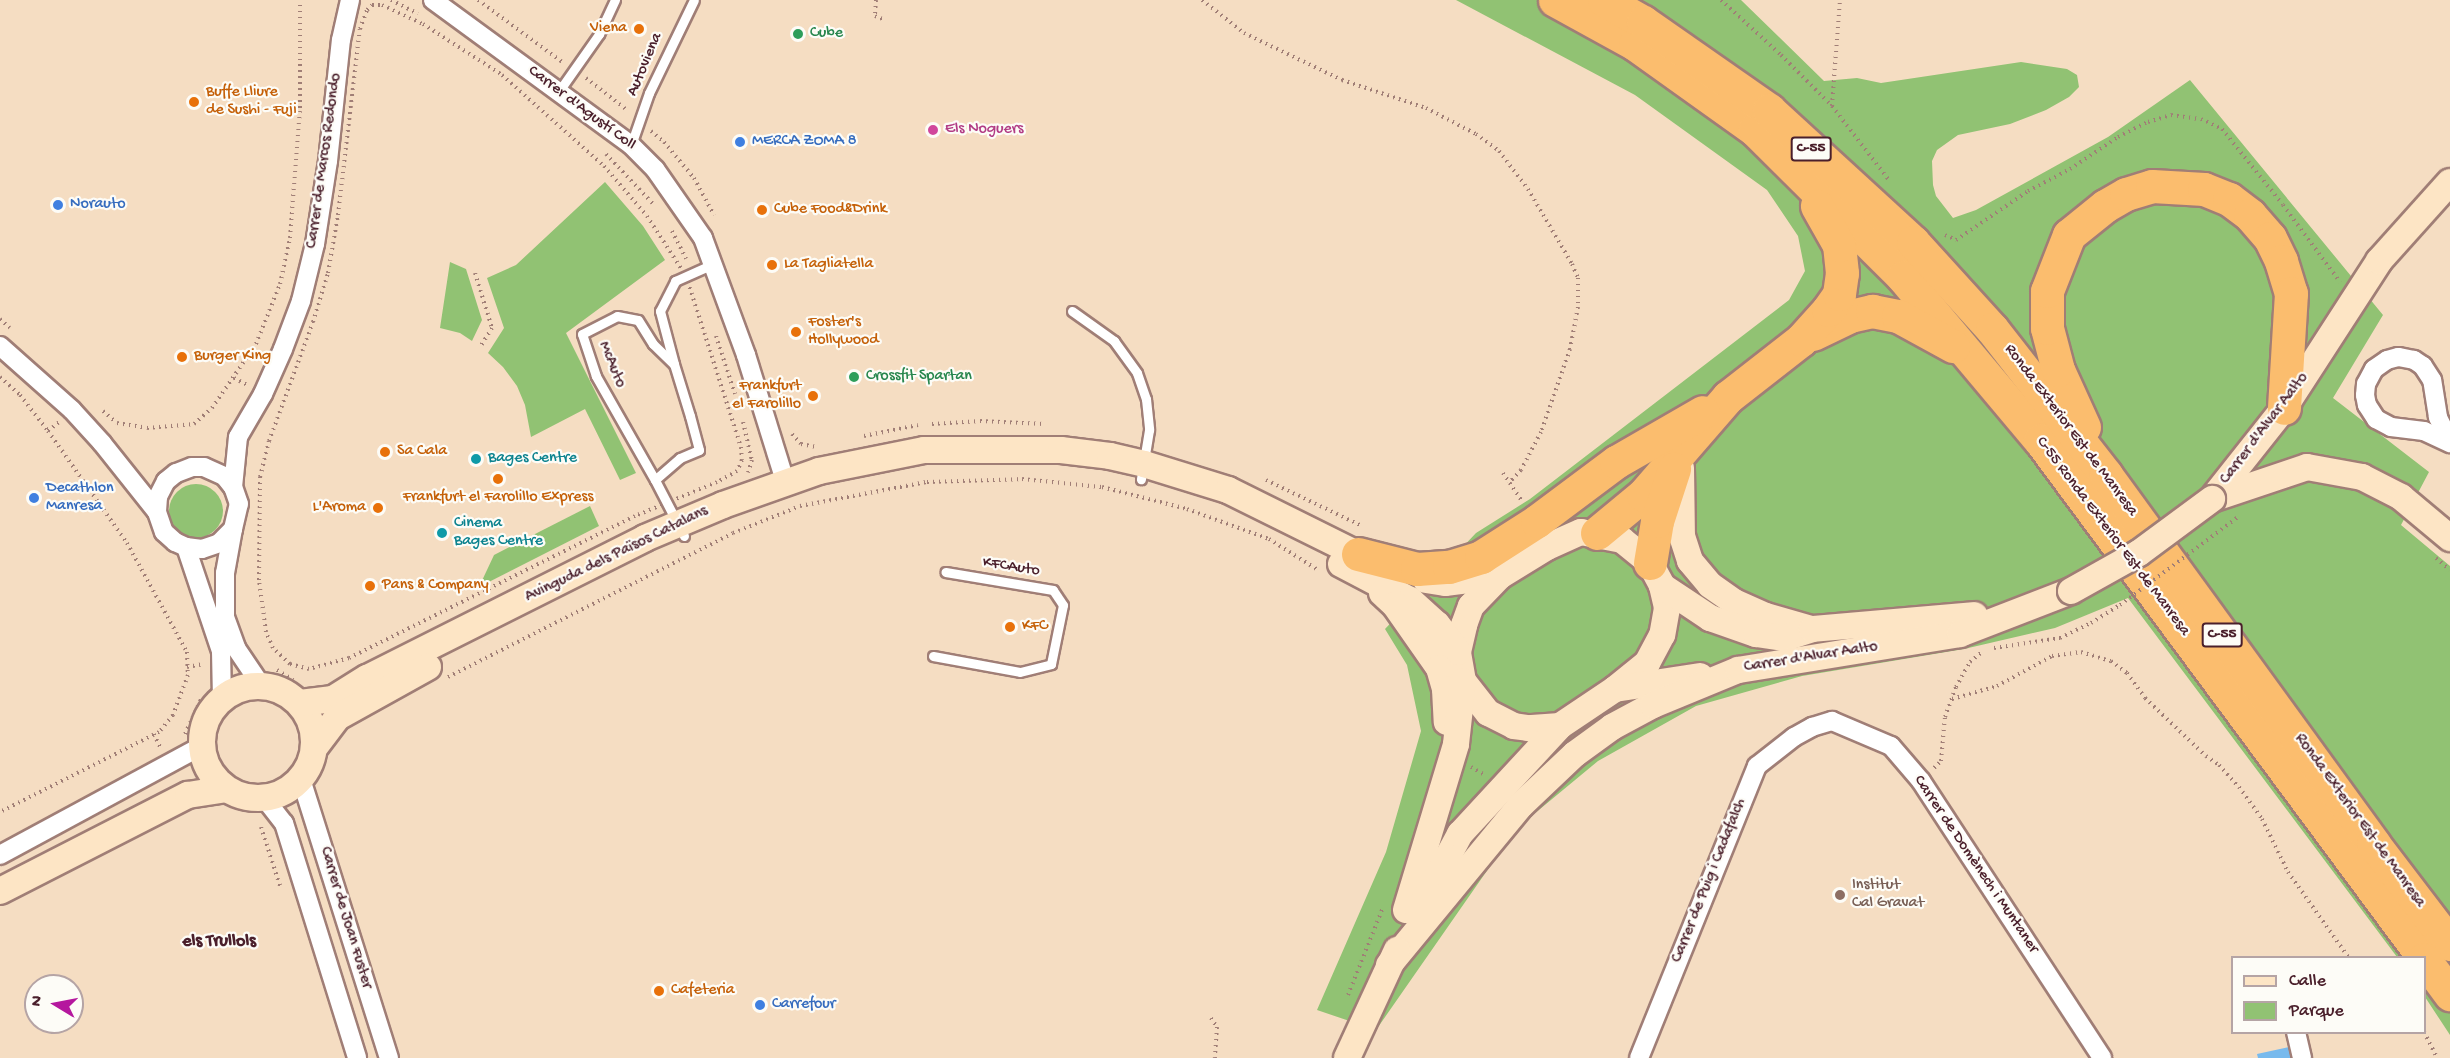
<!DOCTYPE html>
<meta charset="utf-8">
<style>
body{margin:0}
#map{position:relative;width:2450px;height:1058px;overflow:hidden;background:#f5ddc2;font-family:"Gochi Hand",sans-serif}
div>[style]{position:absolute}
.green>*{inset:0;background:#91c273}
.round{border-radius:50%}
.water>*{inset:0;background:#78baed}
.path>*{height:4px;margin-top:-2px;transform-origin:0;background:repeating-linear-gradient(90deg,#a07e76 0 1.5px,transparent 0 6px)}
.roads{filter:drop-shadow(2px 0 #a07e76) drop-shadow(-2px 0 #a07e76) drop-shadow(0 2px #a07e76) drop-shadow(0 -2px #a07e76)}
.lane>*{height:9px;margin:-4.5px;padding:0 4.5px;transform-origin:4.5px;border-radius:4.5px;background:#fff}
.street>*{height:18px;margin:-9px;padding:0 9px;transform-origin:9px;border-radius:9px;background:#fff}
.secondary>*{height:26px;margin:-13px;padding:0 13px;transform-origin:13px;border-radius:13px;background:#fde5c5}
.secondary>.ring{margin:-13px;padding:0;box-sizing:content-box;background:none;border:26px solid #fde5c5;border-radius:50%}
.highway>*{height:33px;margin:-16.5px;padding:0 16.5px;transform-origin:16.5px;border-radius:16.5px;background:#fbbd6e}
.path-bridge>*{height:4px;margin-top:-2px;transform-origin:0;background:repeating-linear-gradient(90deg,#a07e76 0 1.5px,transparent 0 6px)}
.bridges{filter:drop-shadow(2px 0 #a07e76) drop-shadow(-2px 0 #a07e76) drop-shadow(0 2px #a07e76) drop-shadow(0 -2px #a07e76)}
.secondary-bridge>*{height:26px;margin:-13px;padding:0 13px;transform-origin:13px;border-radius:13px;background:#fde5c5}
.dots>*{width:16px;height:16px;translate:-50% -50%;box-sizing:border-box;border:3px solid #fdfcf7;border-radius:50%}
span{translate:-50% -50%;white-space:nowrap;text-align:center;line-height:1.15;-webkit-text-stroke:4.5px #fdfcf7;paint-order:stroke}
.shield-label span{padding:2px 4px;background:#fdfcf7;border:2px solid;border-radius:4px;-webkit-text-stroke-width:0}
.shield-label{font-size:15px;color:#4a1f2b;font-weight:700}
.food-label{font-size:16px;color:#c56008}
.right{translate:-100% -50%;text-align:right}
.left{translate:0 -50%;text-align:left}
.leisure-label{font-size:16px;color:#27864d}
.street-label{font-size:16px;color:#4a1f2b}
.hotel-label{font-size:16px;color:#b23c85}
.shop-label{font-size:16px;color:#366cbe}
.culture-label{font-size:16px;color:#0d838f}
.education-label{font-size:16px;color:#785e54}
.neighbourhood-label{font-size:18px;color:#4a1f2b;font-weight:700}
.legend{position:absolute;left:2231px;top:956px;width:195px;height:78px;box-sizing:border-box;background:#fdfcf7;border:2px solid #b5a4a5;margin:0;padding:8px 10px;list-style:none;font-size:18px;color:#4a1f2b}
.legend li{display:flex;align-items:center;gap:12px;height:30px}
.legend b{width:30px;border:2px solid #b5a4a5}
.north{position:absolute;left:24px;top:974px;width:60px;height:60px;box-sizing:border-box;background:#fdfcf7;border:2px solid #b5a4a5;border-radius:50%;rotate:280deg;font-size:16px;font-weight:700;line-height:24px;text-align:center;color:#4a1f2b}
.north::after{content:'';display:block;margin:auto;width:21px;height:27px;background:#b5179e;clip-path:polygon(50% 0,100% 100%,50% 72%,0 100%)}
</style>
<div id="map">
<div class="green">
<div style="clip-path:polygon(1456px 0,1741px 0,1824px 81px,1857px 78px,1881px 83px,2021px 62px,2067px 69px,2077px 75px,2079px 87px,2069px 97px,2046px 110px,2010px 124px,1958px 135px,1937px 150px,1932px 161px,1933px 185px,1936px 196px,1953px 218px,1976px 210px,2108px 137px,2190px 80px,2383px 315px,2333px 398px,2429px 472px,2401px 525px,2450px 566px,2450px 1035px,2425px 997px,2424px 958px,2397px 957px,2128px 598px,2055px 628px,1964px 649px,1802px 676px,1696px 706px,1598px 761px,1516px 829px,1376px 1030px,1317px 1010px,1386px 852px,1421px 731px,1407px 665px,1385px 629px,1476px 533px,1530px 499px,1789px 300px,1805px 271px,1798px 236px,1767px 190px,1635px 95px)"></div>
<div style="clip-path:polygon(605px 182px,643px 226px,665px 260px,566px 333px,636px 473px,620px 480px,585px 409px,531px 437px,525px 405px,517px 386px,503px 367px,488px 353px,504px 328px,487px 278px,516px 265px)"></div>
<div style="clip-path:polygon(450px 262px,466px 269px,482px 320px,472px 341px,460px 333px,440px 328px)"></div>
<div class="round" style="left:169px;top:484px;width:54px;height:54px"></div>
<div style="clip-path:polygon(590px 506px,599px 526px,479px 587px,494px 555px)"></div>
</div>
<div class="water">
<div style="clip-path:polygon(2289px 1047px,2292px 1058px,2258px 1058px,2257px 1054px)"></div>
</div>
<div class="path">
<div style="left:391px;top:0;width:30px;rotate:27deg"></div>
<div style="left:478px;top:0;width:104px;rotate:36.4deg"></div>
<div style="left:876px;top:0;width:16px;rotate:94deg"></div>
<div style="left:875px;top:16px;width:11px;rotate:22deg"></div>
<div style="left:1202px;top:0;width:53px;rotate:38.2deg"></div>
<div style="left:1244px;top:33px;width:109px;rotate:25.6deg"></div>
<div style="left:1342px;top:80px;width:89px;rotate:18.4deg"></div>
<div style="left:1426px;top:108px;width:56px;rotate:27.5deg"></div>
<div style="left:1476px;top:134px;width:29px;rotate:36deg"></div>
<div style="left:1499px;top:151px;width:48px;rotate:52.7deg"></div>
<div style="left:1528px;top:189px;width:87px;rotate:59.6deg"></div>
<div style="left:1572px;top:264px;width:15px;rotate:67deg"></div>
<div style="left:1578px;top:278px;width:29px;rotate:90deg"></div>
<div style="left:1578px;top:307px;width:43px;rotate:100.8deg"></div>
<div style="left:1570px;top:349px;width:88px;rotate:109.3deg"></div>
<div style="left:1541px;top:432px;width:43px;rotate:117.8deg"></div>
<div style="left:1521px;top:470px;width:18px;rotate:133deg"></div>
<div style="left:1721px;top:0;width:81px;rotate:42.5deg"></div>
<div style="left:1781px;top:55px;width:72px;rotate:45deg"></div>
<div style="left:1832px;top:106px;width:93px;rotate:52.4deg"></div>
<div style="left:372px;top:5px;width:10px"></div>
<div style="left:382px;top:5px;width:45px;rotate:24.9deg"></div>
<div style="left:423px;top:24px;width:94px;rotate:32.8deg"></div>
<div style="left:502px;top:75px;width:137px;rotate:41.7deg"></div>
<div style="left:604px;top:166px;width:66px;rotate:49.3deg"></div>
<div style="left:647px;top:216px;width:72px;rotate:57deg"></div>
<div style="left:686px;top:276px;width:180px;rotate:72.2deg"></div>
<div style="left:741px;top:447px;width:13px;rotate:86deg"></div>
<div style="left:742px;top:460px;width:12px;rotate:114deg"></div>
<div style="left:737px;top:471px;width:23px;rotate:151deg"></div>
<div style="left:717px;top:482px;width:89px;rotate:157.5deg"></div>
<div style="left:635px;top:516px;width:319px;rotate:153.6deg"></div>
<div style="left:349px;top:658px;width:41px;rotate:164.6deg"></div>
<div style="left:309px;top:669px;width:20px;rotate:-165deg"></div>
<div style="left:290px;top:664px;width:23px;rotate:-137deg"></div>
<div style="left:273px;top:648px;width:17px;rotate:-114deg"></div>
<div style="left:266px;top:632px;width:52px;rotate:-97.7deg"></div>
<div style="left:259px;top:580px;width:103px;rotate:-89.4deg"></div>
<div style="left:260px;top:477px;width:37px;rotate:-76deg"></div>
<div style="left:269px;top:441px;width:127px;rotate:-69.7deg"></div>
<div style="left:313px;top:322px;width:51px;rotate:-73deg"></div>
<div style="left:328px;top:273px;width:59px;rotate:-80.2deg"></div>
<div style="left:338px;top:215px;width:187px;rotate:-83.3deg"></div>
<div style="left:360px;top:29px;width:20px;rotate:-70deg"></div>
<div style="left:367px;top:10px;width:7px;rotate:-45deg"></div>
<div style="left:586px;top:78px;width:52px;rotate:38deg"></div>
<div style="left:1832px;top:106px;width:106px;rotate:-85.7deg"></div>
<div style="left:651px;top:131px;width:17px;rotate:40deg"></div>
<div style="left:664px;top:142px;width:47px;rotate:50.2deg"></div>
<div style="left:694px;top:178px;width:42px;rotate:61.6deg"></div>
<div style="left:606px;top:154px;width:70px;rotate:46.7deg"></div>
<div style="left:672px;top:231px;width:31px;rotate:63deg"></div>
<div style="left:1945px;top:235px;width:12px;rotate:24deg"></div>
<div style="left:1956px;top:240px;width:87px;rotate:-34.2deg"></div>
<div style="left:2028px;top:191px;width:47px;rotate:-27.6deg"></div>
<div style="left:2070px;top:169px;width:58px;rotate:-33.7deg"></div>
<div style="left:2118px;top:137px;width:34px;rotate:-27deg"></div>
<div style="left:2148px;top:122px;width:24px;rotate:-17deg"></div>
<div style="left:2171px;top:115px;width:30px;rotate:8deg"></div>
<div style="left:2201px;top:119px;width:23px;rotate:25deg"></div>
<div style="left:2222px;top:129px;width:97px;rotate:51.2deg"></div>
<div style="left:2283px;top:205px;width:96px;rotate:53.5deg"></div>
<div style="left:475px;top:273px;width:58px;rotate:72.8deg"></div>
<div style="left:492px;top:328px;width:22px;rotate:122deg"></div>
<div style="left:0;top:319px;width:13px;rotate:42deg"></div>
<div style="left:716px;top:336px;width:61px;rotate:71.9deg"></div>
<div style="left:0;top:377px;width:27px;rotate:42deg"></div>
<div style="left:20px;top:395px;width:46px;rotate:52.1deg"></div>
<div style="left:48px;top:431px;width:137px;rotate:54.8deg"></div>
<div style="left:127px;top:543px;width:124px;rotate:61.2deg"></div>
<div style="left:187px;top:652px;width:23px;rotate:88deg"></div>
<div style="left:188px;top:675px;width:43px;rotate:110.6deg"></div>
<div style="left:173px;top:715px;width:22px;rotate:129deg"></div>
<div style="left:159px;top:732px;width:178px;rotate:153.3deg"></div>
<div style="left:234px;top:378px;width:15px;rotate:28deg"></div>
<div style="left:103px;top:411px;width:18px;rotate:41deg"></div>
<div style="left:117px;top:423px;width:30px;rotate:9deg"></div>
<div style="left:147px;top:428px;width:47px;rotate:-4.9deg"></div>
<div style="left:194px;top:424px;width:24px;rotate:-42deg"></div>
<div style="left:212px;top:408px;width:78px;rotate:-55.5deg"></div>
<div style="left:256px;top:344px;width:65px;rotate:-68.2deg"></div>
<div style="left:280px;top:284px;width:47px;rotate:-77.7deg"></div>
<div style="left:290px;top:238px;width:130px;rotate:-85.6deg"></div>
<div style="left:300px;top:108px;width:108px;rotate:-90deg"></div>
<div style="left:743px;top:422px;width:39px;rotate:77deg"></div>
<div style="left:752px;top:460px;width:13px;rotate:108deg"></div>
<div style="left:932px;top:424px;width:48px;rotate:-3.6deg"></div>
<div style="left:980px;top:421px;width:64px;rotate:2.7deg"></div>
<div style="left:48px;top:431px;width:14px;rotate:-39deg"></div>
<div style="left:792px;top:434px;width:13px;rotate:48deg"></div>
<div style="left:801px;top:444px;width:15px;rotate:11deg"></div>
<div style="left:864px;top:436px;width:55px;rotate:-11.5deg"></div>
<div style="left:1503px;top:473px;width:34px;rotate:56deg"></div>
<div style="left:1266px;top:480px;width:106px;rotate:25.6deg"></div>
<div style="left:2436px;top:558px;width:18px;rotate:41deg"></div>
<div style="left:1994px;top:648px;width:67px;rotate:-8.6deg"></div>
<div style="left:2060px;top:638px;width:34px;rotate:-26deg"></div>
<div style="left:187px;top:667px;width:17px;rotate:-10deg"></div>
<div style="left:277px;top:670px;width:19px;rotate:32deg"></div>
<div style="left:448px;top:677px;width:319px;rotate:-26.8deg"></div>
<div style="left:733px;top:533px;width:72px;rotate:-21.9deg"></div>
<div style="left:800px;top:506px;width:129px;rotate:-10.7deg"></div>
<div style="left:927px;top:482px;width:95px;rotate:-1.8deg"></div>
<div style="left:1022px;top:479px;width:80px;rotate:5.7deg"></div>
<div style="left:1102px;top:487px;width:88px;rotate:14.5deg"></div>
<div style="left:1187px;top:509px;width:87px;rotate:20.1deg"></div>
<div style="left:1269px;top:539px;width:58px;rotate:32.3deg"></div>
<div style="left:1952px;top:699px;width:47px;rotate:-16.1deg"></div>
<div style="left:1997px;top:686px;width:63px;rotate:-28.6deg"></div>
<div style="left:2052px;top:656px;width:29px;rotate:-8deg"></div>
<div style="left:2081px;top:652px;width:31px;rotate:17deg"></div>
<div style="left:2111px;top:661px;width:20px;rotate:37deg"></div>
<div style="left:2127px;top:673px;width:31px;rotate:54deg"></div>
<div style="left:2145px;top:698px;width:84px;rotate:43.6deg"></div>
<div style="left:2206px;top:756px;width:16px;rotate:35deg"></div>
<div style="left:2219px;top:765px;width:30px;rotate:48deg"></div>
<div style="left:2239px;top:787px;width:39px;rotate:54deg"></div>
<div style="left:2262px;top:819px;width:59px;rotate:63.9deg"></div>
<div style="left:2288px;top:872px;width:105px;rotate:54.7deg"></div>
<div style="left:154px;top:734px;width:14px;rotate:65deg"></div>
<div style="left:185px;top:734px;width:41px;rotate:-65.3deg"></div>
<div style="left:1471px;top:767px;width:16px;rotate:30deg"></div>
<div style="left:1934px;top:768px;width:10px;rotate:-45deg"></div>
<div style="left:1941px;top:761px;width:44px;rotate:-84.8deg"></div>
<div style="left:1945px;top:717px;width:32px;rotate:-70deg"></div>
<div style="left:1956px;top:687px;width:29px;rotate:-61deg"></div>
<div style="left:1970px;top:662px;width:16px;rotate:-40deg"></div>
<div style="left:261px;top:827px;width:65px;rotate:72.1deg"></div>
<div style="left:1348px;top:995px;width:92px;rotate:-68.2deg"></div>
<div style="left:1211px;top:1018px;width:11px;rotate:56deg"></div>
<div style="left:1217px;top:1027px;width:31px;rotate:94deg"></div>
<div style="left:2424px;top:1032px;width:29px;rotate:63deg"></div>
</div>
<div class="roads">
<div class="lane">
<div style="left:559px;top:91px;width:70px;rotate:-54.9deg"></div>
<div style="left:599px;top:34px;width:38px;rotate:-65deg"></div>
<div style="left:631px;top:145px;width:55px;rotate:-70.9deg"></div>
<div style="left:649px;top:93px;width:103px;rotate:-64.2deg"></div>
<div style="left:1072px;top:311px;width:52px;rotate:35.5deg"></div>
<div style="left:1114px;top:341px;width:39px;rotate:54deg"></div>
<div style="left:1137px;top:373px;width:28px;rotate:71deg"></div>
<div style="left:1146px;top:399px;width:31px;rotate:84deg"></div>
<div style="left:1149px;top:430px;width:50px;rotate:99.3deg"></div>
<div style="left:674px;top:364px;width:55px;rotate:-104.8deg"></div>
<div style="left:660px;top:311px;width:34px;rotate:-63deg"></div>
<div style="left:675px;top:281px;width:42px;rotate:-24.1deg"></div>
<div style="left:655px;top:480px;width:120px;rotate:-119.6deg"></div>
<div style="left:596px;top:376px;width:44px;rotate:-108.4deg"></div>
<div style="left:582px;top:334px;width:39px;rotate:-27deg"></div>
<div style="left:617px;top:316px;width:21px;rotate:11deg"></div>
<div style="left:638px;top:320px;width:28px;rotate:58deg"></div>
<div style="left:653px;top:344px;width:29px;rotate:44deg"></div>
<div style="left:674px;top:364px;width:54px;rotate:72.9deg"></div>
<div style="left:690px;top:416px;width:35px;rotate:75deg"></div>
<div style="left:699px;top:450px;width:21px;rotate:157deg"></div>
<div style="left:680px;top:458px;width:33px;rotate:139deg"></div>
<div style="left:655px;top:480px;width:63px;rotate:62.6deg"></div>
<div style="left:933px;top:656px;width:88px;rotate:10.4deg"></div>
<div style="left:1020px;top:672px;width:32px;rotate:-14deg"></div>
<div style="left:1051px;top:664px;width:60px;rotate:-78.5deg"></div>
<div style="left:1063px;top:605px;width:18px;rotate:-124deg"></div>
<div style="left:1053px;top:590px;width:109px;rotate:-170.5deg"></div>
</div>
<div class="street">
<div style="left:433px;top:0;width:245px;rotate:36.2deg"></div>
<div style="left:631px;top:145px;width:34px;rotate:45deg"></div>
<div style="left:655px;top:169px;width:84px;rotate:55.2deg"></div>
<div style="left:703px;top:238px;width:125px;rotate:69.8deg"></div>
<div style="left:746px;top:355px;width:132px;rotate:72.8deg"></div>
<div style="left:0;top:346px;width:96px;rotate:41.6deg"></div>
<div style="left:72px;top:410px;width:45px;rotate:47.7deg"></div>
<div style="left:102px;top:443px;width:88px;rotate:51.4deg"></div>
<div style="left:157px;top:512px;width:21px;rotate:71deg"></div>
<div style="left:164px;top:532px;width:15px;rotate:42deg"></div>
<div style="left:175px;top:542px;width:12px;rotate:24deg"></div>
<div style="left:186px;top:547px;width:16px;rotate:7deg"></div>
<div style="left:202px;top:549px;width:18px;rotate:-19deg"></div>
<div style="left:219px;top:543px;width:20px;rotate:-45deg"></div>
<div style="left:233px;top:529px;width:26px;rotate:-77deg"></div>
<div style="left:239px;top:504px;width:18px;rotate:-109deg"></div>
<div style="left:233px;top:487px;width:14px;rotate:-129deg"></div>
<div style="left:224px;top:476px;width:22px;rotate:-156deg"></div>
<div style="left:204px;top:467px;width:12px;rotate:180deg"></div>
<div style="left:192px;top:467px;width:17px;rotate:159deg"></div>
<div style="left:176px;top:473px;width:13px;rotate:141deg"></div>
<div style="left:166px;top:481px;width:18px;rotate:117deg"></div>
<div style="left:158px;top:497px;width:15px;rotate:94deg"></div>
<div style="left:2450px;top:442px;width:28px;rotate:-116deg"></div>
<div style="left:2438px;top:417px;width:37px;rotate:-99deg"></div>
<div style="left:2432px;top:380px;width:17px;rotate:-123deg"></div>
<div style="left:2423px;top:366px;width:11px;rotate:-146deg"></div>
<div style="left:2414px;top:360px;width:16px;rotate:-169deg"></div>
<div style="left:2398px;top:357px;width:11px;rotate:165deg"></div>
<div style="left:2387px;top:360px;width:16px;rotate:145deg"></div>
<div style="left:2374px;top:369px;width:17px;rotate:118deg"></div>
<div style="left:2366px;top:384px;width:11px;rotate:95deg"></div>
<div style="left:2365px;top:395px;width:10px;rotate:79deg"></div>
<div style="left:2367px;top:405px;width:17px;rotate:57deg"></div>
<div style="left:2376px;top:419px;width:17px;rotate:28deg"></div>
<div style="left:2391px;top:427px;width:33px;rotate:7deg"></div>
<div style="left:2424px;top:431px;width:29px;rotate:25deg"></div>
<div style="left:233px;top:487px;width:50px;rotate:-84.3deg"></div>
<div style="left:238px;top:437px;width:50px;rotate:-59.8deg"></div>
<div style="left:263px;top:394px;width:49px;rotate:-66deg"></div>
<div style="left:283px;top:349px;width:51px;rotate:-69.4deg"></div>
<div style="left:301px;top:301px;width:59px;rotate:-76.2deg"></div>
<div style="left:315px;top:244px;width:84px;rotate:-81.1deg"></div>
<div style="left:328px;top:161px;width:122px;rotate:-83.9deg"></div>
<div style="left:341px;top:40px;width:41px;rotate:-77.3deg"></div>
<div style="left:233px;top:529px;width:45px;rotate:100.3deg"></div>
<div style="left:225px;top:573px;width:44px;rotate:90deg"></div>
<div style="left:225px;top:617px;width:33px;rotate:70deg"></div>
<div style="left:236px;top:648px;width:45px;rotate:56deg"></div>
<div style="left:186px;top:547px;width:110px;rotate:71.4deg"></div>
<div style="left:221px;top:651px;width:48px;rotate:88.8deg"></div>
<div style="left:301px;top:779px;width:293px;rotate:72.5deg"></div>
<div style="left:265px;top:799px;width:31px;rotate:52deg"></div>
<div style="left:284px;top:823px;width:246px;rotate:72.7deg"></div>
<div style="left:0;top:855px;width:230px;rotate:-28.4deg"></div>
<div style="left:2296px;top:1032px;width:27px;rotate:77deg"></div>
<div style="left:1639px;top:1058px;width:315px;rotate:-68deg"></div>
<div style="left:1757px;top:766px;width:47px;rotate:-38.1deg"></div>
<div style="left:1794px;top:737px;width:21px;rotate:-29deg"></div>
<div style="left:1812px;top:727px;width:21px;rotate:-17deg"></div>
<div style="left:1832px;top:721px;width:64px;rotate:23deg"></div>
<div style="left:1891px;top:746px;width:46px;rotate:49.4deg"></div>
<div style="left:1921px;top:781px;width:331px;rotate:56.8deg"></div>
</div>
<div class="secondary">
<div style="left:1681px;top:468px;width:68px;rotate:89.2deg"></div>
<div style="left:1682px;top:536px;width:26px;rotate:72deg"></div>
<div style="left:1690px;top:561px;width:31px;rotate:50deg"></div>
<div style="left:1710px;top:585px;width:29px;rotate:35deg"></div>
<div style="left:1734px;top:602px;width:35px;rotate:24deg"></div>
<div style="left:1766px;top:616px;width:47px;rotate:16.1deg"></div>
<div style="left:2212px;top:499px;width:116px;rotate:-51.6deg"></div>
<div style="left:2284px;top:408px;width:175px;rotate:-57.1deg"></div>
<div style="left:2379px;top:261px;width:106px;rotate:-48.1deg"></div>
<div style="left:2212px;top:499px;width:100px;rotate:-18.6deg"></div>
<div style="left:2307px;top:467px;width:56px;rotate:10.3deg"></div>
<div style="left:2362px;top:477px;width:44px;rotate:27.1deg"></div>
<div style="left:2401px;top:497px;width:64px;rotate:39.9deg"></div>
<div style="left:1581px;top:532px;width:42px;rotate:11deg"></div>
<div style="left:1622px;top:540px;width:36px;rotate:39deg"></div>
<div style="left:1650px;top:563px;width:26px;rotate:62deg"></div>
<div style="left:1662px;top:586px;width:23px;rotate:77deg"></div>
<div style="left:1667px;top:608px;width:27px;rotate:100deg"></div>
<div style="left:1662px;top:635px;width:32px;rotate:118deg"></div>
<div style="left:1647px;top:663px;width:41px;rotate:140.9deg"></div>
<div style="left:1615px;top:689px;width:66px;rotate:146.1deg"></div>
<div style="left:1560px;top:726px;width:32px;rotate:176deg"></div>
<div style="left:1528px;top:728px;width:14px;rotate:-172deg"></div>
<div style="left:1514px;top:726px;width:29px;rotate:-153deg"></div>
<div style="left:1488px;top:713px;width:41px;rotate:-128deg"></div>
<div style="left:1463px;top:681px;width:29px;rotate:-100deg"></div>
<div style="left:1458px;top:652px;width:28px;rotate:-77deg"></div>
<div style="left:1464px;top:625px;width:20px;rotate:-70deg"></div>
<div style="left:1471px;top:606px;width:42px;rotate:-46deg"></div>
<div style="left:1500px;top:576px;width:55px;rotate:-31.7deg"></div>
<div style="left:1547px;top:547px;width:37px;rotate:-24deg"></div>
<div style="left:1341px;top:564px;width:78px;rotate:27.6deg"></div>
<div style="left:1410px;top:600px;width:36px;rotate:42deg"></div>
<div style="left:1437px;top:624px;width:35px;rotate:53deg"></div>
<div style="left:1426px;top:580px;width:19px;rotate:9deg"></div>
<div style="left:1445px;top:583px;width:55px;rotate:-7.3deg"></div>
<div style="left:1662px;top:586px;width:58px;rotate:33.7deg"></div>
<div style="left:1710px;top:618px;width:49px;rotate:19.2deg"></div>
<div style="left:1756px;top:634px;width:29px;rotate:8deg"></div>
<div style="left:1785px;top:638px;width:28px;rotate:-18deg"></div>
<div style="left:1812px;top:629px;width:163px;rotate:-4.9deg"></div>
<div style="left:1382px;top:593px;width:18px;rotate:43deg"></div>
<div style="left:1395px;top:605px;width:77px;rotate:55.1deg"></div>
<div style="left:1439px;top:668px;width:22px;rotate:74deg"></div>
<div style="left:1445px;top:689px;width:33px;rotate:87deg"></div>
<div class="ring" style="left:202px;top:686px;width:86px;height:86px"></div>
<div style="left:1615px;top:689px;width:86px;rotate:-8.7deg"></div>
<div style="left:300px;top:703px;width:33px;rotate:-7deg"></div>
<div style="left:333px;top:699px;width:40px;rotate:-32deg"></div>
<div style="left:367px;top:678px;width:311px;rotate:-26.7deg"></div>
<div style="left:645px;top:538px;width:85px;rotate:-22.9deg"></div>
<div style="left:723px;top:505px;width:102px;rotate:-19.5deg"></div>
<div style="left:819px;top:471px;width:107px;rotate:-11.3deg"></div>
<div style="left:924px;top:450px;width:137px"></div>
<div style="left:1061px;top:450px;width:49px;rotate:7deg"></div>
<div style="left:1110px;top:456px;width:35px;rotate:13deg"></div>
<div style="left:1144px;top:464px;width:88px;rotate:17.2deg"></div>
<div style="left:1228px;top:490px;width:164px;rotate:26.4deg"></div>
<div style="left:315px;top:747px;width:38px;rotate:-53deg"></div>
<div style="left:338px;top:717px;width:103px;rotate:-29.1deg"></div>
<div style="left:0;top:891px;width:211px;rotate:-27.1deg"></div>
<div style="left:188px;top:795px;width:38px;rotate:-9deg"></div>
<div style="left:1406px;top:910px;width:173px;rotate:-73.2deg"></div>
<div style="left:1456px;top:744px;width:63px;rotate:-83.7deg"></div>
<div style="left:1418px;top:912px;width:89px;rotate:-61.7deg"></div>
<div style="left:1460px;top:834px;width:147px;rotate:-47.2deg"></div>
<div style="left:1389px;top:965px;width:207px;rotate:-50.5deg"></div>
<div style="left:1521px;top:805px;width:74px;rotate:-43.4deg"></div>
<div style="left:1575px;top:754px;width:46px;rotate:-36.1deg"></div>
<div style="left:1612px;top:727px;width:47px;rotate:-28.2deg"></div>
<div style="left:1653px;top:705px;width:92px;rotate:-22.4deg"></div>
<div style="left:1738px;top:670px;width:225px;rotate:-9.2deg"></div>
<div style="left:1960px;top:634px;width:119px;rotate:-21.2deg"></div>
<div style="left:1347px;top:1058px;width:119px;rotate:-65.2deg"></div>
</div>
<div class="highway">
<div style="left:1555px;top:0;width:91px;rotate:28.8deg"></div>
<div style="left:1635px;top:44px;width:148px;rotate:35.6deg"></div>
<div style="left:1755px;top:130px;width:209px;rotate:44.8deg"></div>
<div style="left:1903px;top:277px;width:213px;rotate:50deg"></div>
<div style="left:2040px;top:440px;width:645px;rotate:53.45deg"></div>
<div style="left:1604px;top:0;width:45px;rotate:29.4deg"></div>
<div style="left:1643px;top:22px;width:154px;rotate:34.9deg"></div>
<div style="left:1769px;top:110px;width:195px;rotate:42.5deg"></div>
<div style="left:1913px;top:242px;width:118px;rotate:47.8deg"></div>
<div style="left:1992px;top:329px;width:185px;rotate:52deg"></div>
<div style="left:2106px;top:475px;width:455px;rotate:54deg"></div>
<div style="left:2373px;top:843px;width:127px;rotate:52.7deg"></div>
<div style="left:1813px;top:334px;width:41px;rotate:-25.9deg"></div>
<div style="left:1850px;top:316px;width:23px;rotate:-13deg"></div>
<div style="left:1872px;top:311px;width:26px;rotate:11deg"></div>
<div style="left:1898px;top:316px;width:63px;rotate:28.6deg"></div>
<div style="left:2084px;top:427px;width:63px;rotate:-114.5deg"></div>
<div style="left:2058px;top:370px;width:43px;rotate:-104.7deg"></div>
<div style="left:2047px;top:328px;width:37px;rotate:-90deg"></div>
<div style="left:2047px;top:291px;width:60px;rotate:-68.6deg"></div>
<div style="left:2069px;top:235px;width:46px;rotate:-38.9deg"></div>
<div style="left:2105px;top:206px;width:24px;rotate:-30deg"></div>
<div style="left:2126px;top:194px;width:27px;rotate:-17deg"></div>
<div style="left:2152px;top:186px;width:52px;rotate:3.3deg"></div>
<div style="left:2204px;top:189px;width:27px;rotate:22deg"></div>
<div style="left:2229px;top:199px;width:26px;rotate:37deg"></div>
<div style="left:2250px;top:215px;width:30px;rotate:49deg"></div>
<div style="left:2270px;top:238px;width:25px;rotate:64deg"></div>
<div style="left:2281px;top:261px;width:34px;rotate:73deg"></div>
<div style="left:2291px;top:293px;width:115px;rotate:93.5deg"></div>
<div style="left:1597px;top:533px;width:60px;rotate:-39.6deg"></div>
<div style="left:1643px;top:495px;width:130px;rotate:-49.1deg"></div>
<div style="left:1728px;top:397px;width:93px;rotate:-38deg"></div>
<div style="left:1801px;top:340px;width:40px;rotate:-48deg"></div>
<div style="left:1828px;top:310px;width:19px;rotate:-55deg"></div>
<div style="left:1839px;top:294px;width:21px;rotate:-82deg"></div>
<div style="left:1842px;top:273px;width:28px;rotate:-96deg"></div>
<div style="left:1839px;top:245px;width:45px;rotate:-119.4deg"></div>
<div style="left:1358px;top:554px;width:61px;rotate:14.3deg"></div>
<div style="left:1417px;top:569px;width:32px;rotate:-4deg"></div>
<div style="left:1449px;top:567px;width:34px;rotate:-17deg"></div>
<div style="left:1481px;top:557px;width:67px;rotate:-32.7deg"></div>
<div style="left:1537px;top:521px;width:99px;rotate:-36.8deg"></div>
<div style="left:1616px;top:462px;width:100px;rotate:-29.9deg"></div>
<div style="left:1650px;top:563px;width:43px;rotate:-80.5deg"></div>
<div style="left:1657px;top:521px;width:55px;rotate:-71.9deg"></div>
<div style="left:2424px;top:959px;width:44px;rotate:53.4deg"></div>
</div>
</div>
<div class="path-bridge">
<div style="left:2091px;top:623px;width:34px;rotate:-32deg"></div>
<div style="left:2120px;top:605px;width:147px;rotate:-36.7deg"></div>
</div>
<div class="bridges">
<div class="secondary-bridge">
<div style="left:2071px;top:591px;width:78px;rotate:-29.2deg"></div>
<div style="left:2139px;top:553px;width:91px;rotate:-36.5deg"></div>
</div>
</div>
<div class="dots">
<div style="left:639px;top:29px;background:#e8710a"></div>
<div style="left:798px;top:34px;background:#2e9e5b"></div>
<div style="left:194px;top:102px;background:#e8710a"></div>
<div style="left:933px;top:130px;background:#d1479c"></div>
<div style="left:740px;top:142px;background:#3f7fe0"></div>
<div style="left:58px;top:205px;background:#3f7fe0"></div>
<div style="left:762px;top:210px;background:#e8710a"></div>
<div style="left:772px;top:265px;background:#e8710a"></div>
<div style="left:796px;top:332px;background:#e8710a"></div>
<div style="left:182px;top:357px;background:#e8710a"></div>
<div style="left:854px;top:377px;background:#2e9e5b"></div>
<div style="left:813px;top:396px;background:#e8710a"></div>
<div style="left:385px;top:452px;background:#e8710a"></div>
<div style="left:476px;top:459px;background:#0f9aa8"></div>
<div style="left:498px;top:479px;background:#e8710a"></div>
<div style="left:34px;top:498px;background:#3f7fe0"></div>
<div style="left:378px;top:508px;background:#e8710a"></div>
<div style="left:442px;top:533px;background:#0f9aa8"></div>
<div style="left:370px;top:586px;background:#e8710a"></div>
<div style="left:1010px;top:627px;background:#e8710a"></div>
<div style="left:1840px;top:895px;background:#8d6e63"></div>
<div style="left:659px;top:991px;background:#e8710a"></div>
<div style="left:760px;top:1005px;background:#3f7fe0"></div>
</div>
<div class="shield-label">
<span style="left:1811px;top:149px">C-55</span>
<span style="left:2222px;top:635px">C-55</span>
</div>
<div class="food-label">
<span class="right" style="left:627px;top:29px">Viena</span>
<span class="left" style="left:206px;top:102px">Buffe Lliure<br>de Sushi - Fuji</span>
<span class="left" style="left:774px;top:210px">Cube Food&amp;Drink</span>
<span class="left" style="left:784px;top:265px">La Tagliatella</span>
<span class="left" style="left:808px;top:332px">Foster's<br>Hollywood</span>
<span class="left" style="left:194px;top:357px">Burger King</span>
<span class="right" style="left:801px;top:396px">Frankfurt<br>el Farolillo</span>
<span class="left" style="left:397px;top:452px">Sa Cala</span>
<span style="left:498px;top:498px">Frankfurt el Farolillo Express</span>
<span class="right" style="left:366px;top:508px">L'Aroma</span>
<span class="left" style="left:382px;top:586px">Pans &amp; Company</span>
<span class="left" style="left:1022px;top:627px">KFC</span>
<span class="left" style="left:671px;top:991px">Cafeteria</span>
</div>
<div class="leisure-label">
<span class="left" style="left:810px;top:34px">Cube</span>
<span class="left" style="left:866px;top:377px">Crossfit Spartan</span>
</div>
<div class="street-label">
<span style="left:646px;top:65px;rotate:-67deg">Autoviena</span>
<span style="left:581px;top:109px;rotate:37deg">Carrer d'Agustí Coll</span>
<span style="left:325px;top:161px;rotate:-82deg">Carrer de Marcos Redondo</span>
<span style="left:611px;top:365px;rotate:67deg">McAuto</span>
<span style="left:2265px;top:429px;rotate:-53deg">Carrer d'Alvar Aalto</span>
<span style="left:2070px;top:431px;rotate:53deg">Ronda Exterior Est de Manresa</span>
<span style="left:2112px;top:537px;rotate:53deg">C-55 Ronda Exterior Est de Manresa</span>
<span style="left:617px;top:555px;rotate:-26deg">Avinguda dels Països Catalans</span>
<span style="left:1011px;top:568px;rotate:9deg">KFCAuto</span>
<span style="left:1811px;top:658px;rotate:-9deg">Carrer d'Alvar Aalto</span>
<span style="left:2359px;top:821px;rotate:54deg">Ronda Exterior Est de Manresa</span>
<span style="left:1975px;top:865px;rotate:56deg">Carrer de Domènech i Muntaner</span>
<span style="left:1710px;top:881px;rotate:-68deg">Carrer de Puig i Cadafalch</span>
<span style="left:345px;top:918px;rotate:73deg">Carrer de Joan Fuster</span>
</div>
<div class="hotel-label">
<span class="left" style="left:945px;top:130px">Els Noguers</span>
</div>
<div class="shop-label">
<span class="left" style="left:752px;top:142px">MERCA ZOMA 8</span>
<span class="left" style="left:70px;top:205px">Norauto</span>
<span class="left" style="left:46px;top:498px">Decathlon<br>Manresa</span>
<span class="left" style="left:772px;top:1005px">Carrefour</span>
</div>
<div class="culture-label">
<span class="left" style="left:488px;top:459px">Bages Centre</span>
<span class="left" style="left:454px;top:533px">Cinema<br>Bages Centre</span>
</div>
<div class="education-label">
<span class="left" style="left:1852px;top:895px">Institut<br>Cal Gravat</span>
</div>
<div class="neighbourhood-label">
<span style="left:219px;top:942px">els Trullols</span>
</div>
<ul class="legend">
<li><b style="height:8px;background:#fde5c5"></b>Calle</li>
<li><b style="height:16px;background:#91c273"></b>Parque</li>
</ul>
<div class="north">N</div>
</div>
